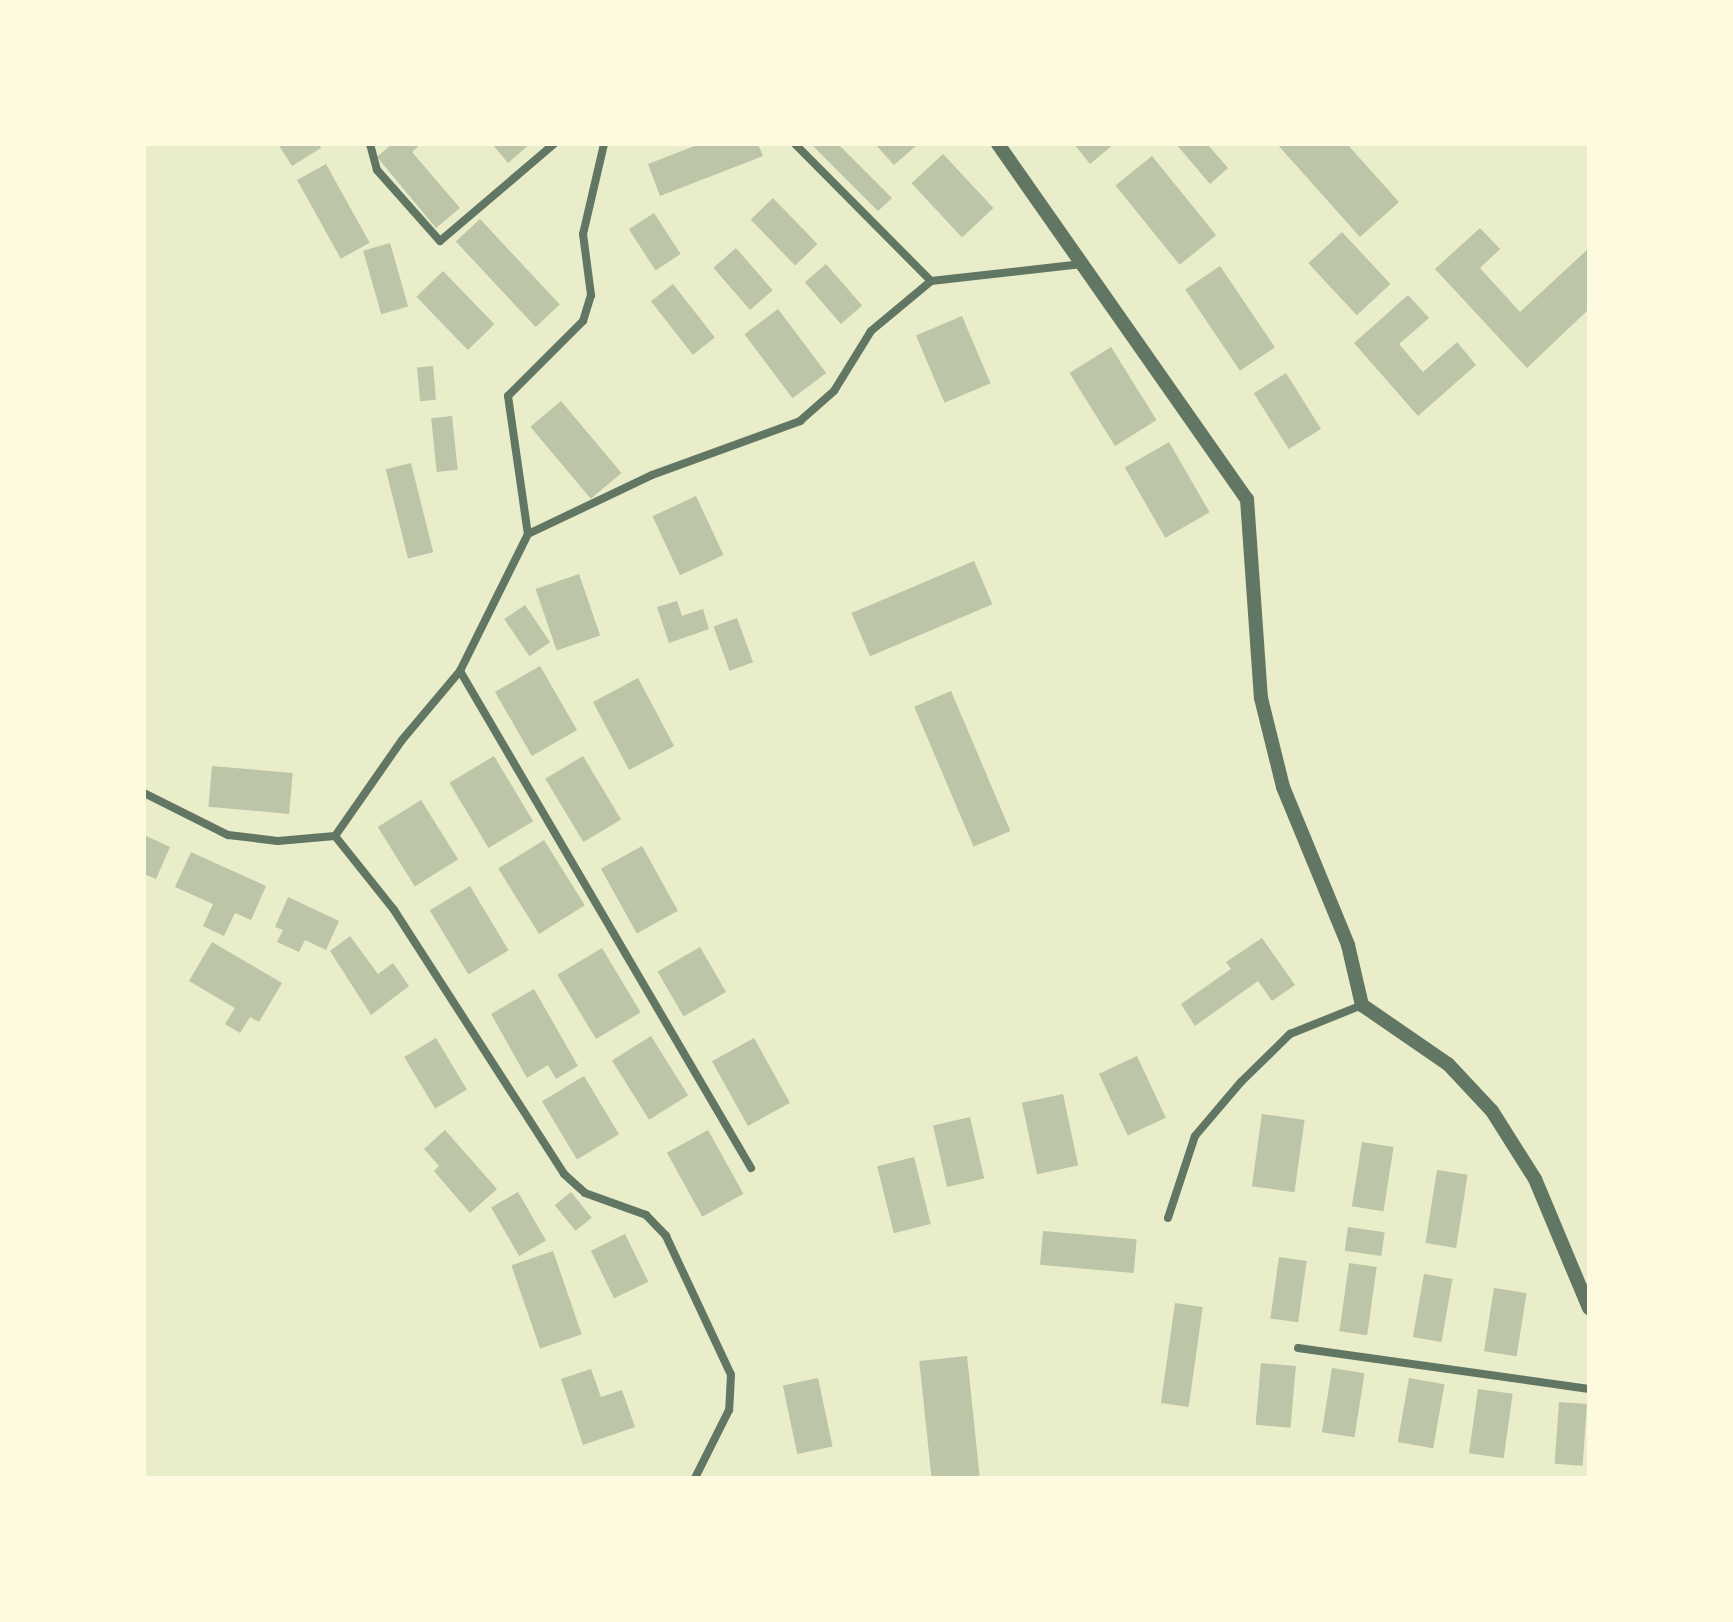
<!DOCTYPE html>
<style>
body{margin:0}
#map{position:relative;width:1733px;height:1622px;overflow:hidden;background:#e9edc9;font-family:"Sofia Sans Condensed",sans-serif}
div>[style]{position:absolute}
.building>*{inset:0;background:#bcc5a7;transform-origin:0 0}
.minor>*{height:8px;margin:-4px;padding:0 4px;transform-origin:4px;border-radius:4px;background:#617663}
.tertiary>*{height:14px;margin:-7px;padding:0 7px;transform-origin:7px;border-radius:7px;background:#617663}
span{translate:-50% -50%;white-space:nowrap;text-align:center;line-height:1.15;-webkit-text-stroke:6px #fefae0;paint-order:stroke}
.frame{position:absolute;inset:0;border:146px solid #fefae0;pointer-events:none}
</style>
<div id="map">
<div class="building">
<div style="clip-path:polygon(278px 144px,319px 144px,321px 148px,292px 166px)"></div>
<div style="clip-path:polygon(392px 144px,421px 144px,412px 152px,460px 208px,436px 228px,377px 157px)"></div>
<div style="clip-path:polygon(492px 144px,530px 144px,508px 163px)"></div>
<div style="clip-path:polygon(700px 144px,758px 144px,763px 156px,660px 196px,648px 164px)"></div>
<div style="clip-path:polygon(811px 144px,838px 144px,892px 198px,878px 211px)"></div>
<div style="clip-path:polygon(875px 144px,918px 144px,894px 165px)"></div>
<div style="clip-path:polygon(1074px 144px,1114px 144px,1090px 164px)"></div>
<div style="clip-path:polygon(1176px 144px,1207px 144px,1228px 168px,1210px 184px)"></div>
<div style="clip-path:polygon(1277px 144px,1347px 144px,1399px 202px,1360px 237px)"></div>
<div style="left:943px;top:154px;width:74px;height:43px;rotate:47deg"></div>
<div style="left:1152px;top:156px;width:102px;height:47px;rotate:51deg"></div>
<div style="left:326px;top:164px;width:90px;height:33px;rotate:61deg"></div>
<div style="left:773px;top:198px;width:64px;height:31px;rotate:46deg"></div>
<div style="left:654px;top:213px;width:49px;height:30px;rotate:57deg"></div>
<div style="left:480px;top:219px;width:117px;height:33px;rotate:47deg"></div>
<div style="clip-path:polygon(1480px 228px,1500px 249px,1480px 268px,1520px 312px,1589px 248px,1589px 309px,1527px 368px,1435px 269px)"></div>
<div style="left:1342px;top:232px;width:71px;height:46px;rotate:47deg"></div>
<div style="left:390px;top:243px;width:66px;height:28px;rotate:74deg"></div>
<div style="left:736px;top:248px;width:56px;height:30px;rotate:49deg"></div>
<div style="left:826px;top:264px;width:55px;height:28px;rotate:49deg"></div>
<div style="left:1220px;top:266px;width:98px;height:42px;rotate:56deg"></div>
<div style="left:443px;top:271px;width:74px;height:37px;rotate:46deg"></div>
<div style="left:673px;top:284px;width:68px;height:28px;rotate:52deg"></div>
<div style="clip-path:polygon(1408px 295px,1429px 318px,1399px 344px,1423px 372px,1457px 342px,1476px 365px,1418px 416px,1354px 343px)"></div>
<div style="left:778px;top:309px;width:80px;height:42px;rotate:53deg"></div>
<div style="left:962px;top:316px;width:73px;height:50px;rotate:67deg"></div>
<div style="left:1111px;top:347px;width:86px;height:49px;rotate:58deg"></div>
<div style="left:433px;top:366px;width:34px;height:16px;rotate:85deg"></div>
<div style="left:1286px;top:373px;width:66px;height:38px;rotate:58deg"></div>
<div style="left:561px;top:401px;width:94px;height:40px;rotate:50deg"></div>
<div style="left:452px;top:416px;width:54px;height:21px;rotate:84deg"></div>
<div style="left:1169px;top:442px;width:81px;height:51px;rotate:60deg"></div>
<div style="left:411px;top:463px;width:92px;height:26px;rotate:76deg"></div>
<div style="left:696px;top:496px;width:65px;height:48px;rotate:65deg"></div>
<div style="left:974px;top:561px;width:47px;height:133px;rotate:67deg"></div>
<div style="left:579px;top:574px;width:65px;height:46px;rotate:71deg"></div>
<div style="clip-path:polygon(677px 601px,682px 616px,703px 609px,709px 629px,669px 643px,657px 607px)"></div>
<div style="left:525px;top:605px;width:45px;height:25px;rotate:56deg"></div>
<div style="left:737px;top:618px;width:47px;height:25px;rotate:70deg"></div>
<div style="left:540px;top:666px;width:74px;height:52px;rotate:60deg"></div>
<div style="left:638px;top:678px;width:77px;height:51px;rotate:62deg"></div>
<div style="left:951px;top:691px;width:152px;height:40px;rotate:67deg"></div>
<div style="left:494px;top:756px;width:76px;height:52px;rotate:59deg"></div>
<div style="left:583px;top:756px;width:74px;height:44px;rotate:59deg"></div>
<div style="left:212px;top:766px;width:81px;height:41px;rotate:5deg"></div>
<div style="left:421px;top:800px;width:70px;height:51px;rotate:58deg"></div>
<div style="clip-path:polygon(144px 835px,170px 847px,156px 879px,144px 874px)"></div>
<div style="left:544px;top:840px;width:77px;height:54px;rotate:58deg"></div>
<div style="left:642px;top:846px;width:74px;height:47px;rotate:61deg"></div>
<div style="clip-path:polygon(191px 852px,266px 886px,251px 920px,235px 913px,224px 936px,203px 926px,213px 904px,175px 887px)"></div>
<div style="left:470px;top:886px;width:75px;height:47px;rotate:59deg"></div>
<div style="clip-path:polygon(288px 897px,339px 921px,326px 950px,305px 940px,299px 952px,277px 942px,283px 930px,275px 927px)"></div>
<div style="clip-path:polygon(350px 936px,378px 974px,393px 963px,409px 986px,371px 1015px,330px 951px)"></div>
<div style="clip-path:polygon(1262px 938px,1295px 985px,1272px 1001px,1258px 981px,1195px 1026px,1181px 1004px,1231px 969px,1226px 962px)"></div>
<div style="clip-path:polygon(212px 942px,282px 983px,259px 1022px,250px 1017px,240px 1033px,225px 1024px,235px 1008px,189px 981px)"></div>
<div style="left:700px;top:947px;width:52px;height:49px;rotate:60deg"></div>
<div style="left:602px;top:948px;width:75px;height:52px;rotate:59deg"></div>
<div style="clip-path:polygon(534px 989px,578px 1066px,556px 1079px,548px 1065px,527px 1078px,491px 1014px)"></div>
<div style="left:651px;top:1036px;width:70px;height:46px;rotate:58deg"></div>
<div style="left:436px;top:1038px;width:60px;height:37px;rotate:59deg"></div>
<div style="left:754px;top:1038px;width:74px;height:48px;rotate:61deg"></div>
<div style="left:1137px;top:1056px;width:68px;height:42px;rotate:65deg"></div>
<div style="left:584px;top:1076px;width:68px;height:49px;rotate:59deg"></div>
<div style="left:1063px;top:1094px;width:73px;height:42px;rotate:78deg"></div>
<div style="left:1262px;top:1114px;width:43px;height:73px;rotate:8deg"></div>
<div style="left:970px;top:1117px;width:63px;height:38px;rotate:77deg"></div>
<div style="clip-path:polygon(445px 1130px,497px 1189px,470px 1213px,434px 1171px,439px 1166px,424px 1149px)"></div>
<div style="left:708px;top:1130px;width:73px;height:47px;rotate:61deg"></div>
<div style="left:1362px;top:1142px;width:32px;height:65px;rotate:9deg"></div>
<div style="left:914px;top:1157px;width:69px;height:38px;rotate:76deg"></div>
<div style="left:1437px;top:1170px;width:31px;height:74px;rotate:9deg"></div>
<div style="left:518px;top:1192px;width:56px;height:31px;rotate:60deg"></div>
<div style="left:571px;top:1192px;width:33px;height:21px;rotate:51deg"></div>
<div style="left:1348px;top:1227px;width:37px;height:24px;rotate:8deg"></div>
<div style="left:1043px;top:1231px;width:94px;height:34px;rotate:5deg"></div>
<div style="left:625px;top:1234px;width:53px;height:38px;rotate:64deg"></div>
<div style="left:553px;top:1251px;width:88px;height:44px;rotate:71deg"></div>
<div style="left:1279px;top:1257px;width:28px;height:62px;rotate:8deg"></div>
<div style="left:1349px;top:1263px;width:28px;height:69px;rotate:8deg"></div>
<div style="left:1424px;top:1274px;width:29px;height:64px;rotate:10deg"></div>
<div style="left:1494px;top:1288px;width:33px;height:64px;rotate:9deg"></div>
<div style="left:1175px;top:1303px;width:28px;height:101px;rotate:8deg"></div>
<div style="left:967px;top:1356px;width:123px;height:48px;rotate:84deg"></div>
<div style="left:1261px;top:1363px;width:35px;height:62px;rotate:5deg"></div>
<div style="left:1332px;top:1368px;width:33px;height:65px;rotate:9deg"></div>
<div style="clip-path:polygon(591px 1369px,601px 1397px,622px 1390px,635px 1427px,583px 1445px,561px 1379px)"></div>
<div style="left:818px;top:1378px;width:70px;height:36px;rotate:78deg"></div>
<div style="left:1409px;top:1378px;width:36px;height:65px;rotate:10deg"></div>
<div style="left:1478px;top:1389px;width:35px;height:65px;rotate:8deg"></div>
<div style="left:1559px;top:1402px;width:28px;height:62px;rotate:4deg"></div>
</div>
<div class="minor">
<div style="left:370px;top:144px;width:27px;rotate:75deg"></div>
<div style="left:377px;top:170px;width:95px;rotate:48.4deg"></div>
<div style="left:440px;top:241px;width:150px;rotate:-40.4deg"></div>
<div style="left:604px;top:144px;width:92px;rotate:103.1deg"></div>
<div style="left:583px;top:234px;width:62px;rotate:82.5deg"></div>
<div style="left:591px;top:295px;width:27px;rotate:107deg"></div>
<div style="left:583px;top:321px;width:106px;rotate:135deg"></div>
<div style="left:508px;top:396px;width:139px;rotate:81.8deg"></div>
<div style="left:528px;top:534px;width:153px;rotate:116.4deg"></div>
<div style="left:460px;top:671px;width:90px;rotate:130deg"></div>
<div style="left:402px;top:740px;width:117px;rotate:124.9deg"></div>
<div style="left:335px;top:836px;width:95px;rotate:51.4deg"></div>
<div style="left:394px;top:910px;width:314px;rotate:57.2deg"></div>
<div style="left:564px;top:1174px;width:28px;rotate:42deg"></div>
<div style="left:585px;top:1193px;width:65px;rotate:19.8deg"></div>
<div style="left:646px;top:1215px;width:29px;rotate:46deg"></div>
<div style="left:666px;top:1236px;width:153px;rotate:64.9deg"></div>
<div style="left:731px;top:1375px;width:35px;rotate:93deg"></div>
<div style="left:729px;top:1410px;width:76px;rotate:116.6deg"></div>
<div style="left:795px;top:144px;width:193px;rotate:45.2deg"></div>
<div style="left:528px;top:534px;width:137px;rotate:-25.4deg"></div>
<div style="left:652px;top:475px;width:158px;rotate:-20deg"></div>
<div style="left:800px;top:421px;width:45px;rotate:-41.4deg"></div>
<div style="left:834px;top:391px;width:70px;rotate:-58.3deg"></div>
<div style="left:871px;top:331px;width:78px;rotate:-39.8deg"></div>
<div style="left:931px;top:281px;width:152px;rotate:-6.4deg"></div>
<div style="left:460px;top:671px;width:576px;rotate:59.65deg"></div>
<div style="left:144px;top:793px;width:94px;rotate:26.6deg"></div>
<div style="left:228px;top:835px;width:50px;rotate:6.8deg"></div>
<div style="left:278px;top:841px;width:57px;rotate:-5deg"></div>
<div style="left:1168px;top:1218px;width:86px;rotate:-71.8deg"></div>
<div style="left:1195px;top:1136px;width:71px;rotate:-49.6deg"></div>
<div style="left:1241px;top:1082px;width:69px;rotate:-44.4deg"></div>
<div style="left:1290px;top:1034px;width:78px;rotate:-21.9deg"></div>
<div style="left:1298px;top:1348px;width:294px;rotate:8deg"></div>
</div>
<div class="tertiary">
<div style="left:998px;top:144px;width:434px;rotate:55deg"></div>
<div style="left:1247px;top:499px;width:199px;rotate:86deg"></div>
<div style="left:1261px;top:698px;width:92px;rotate:76.1deg"></div>
<div style="left:1283px;top:787px;width:171px;rotate:67.6deg"></div>
<div style="left:1348px;top:945px;width:62px;rotate:76.9deg"></div>
<div style="left:1362px;top:1005px;width:104px;rotate:34.5deg"></div>
<div style="left:1448px;top:1064px;width:64px;rotate:46.9deg"></div>
<div style="left:1492px;top:1111px;width:80px;rotate:57.7deg"></div>
<div style="left:1535px;top:1179px;width:140px;rotate:67.3deg"></div>
</div>
<div class="frame"></div>
</div>
